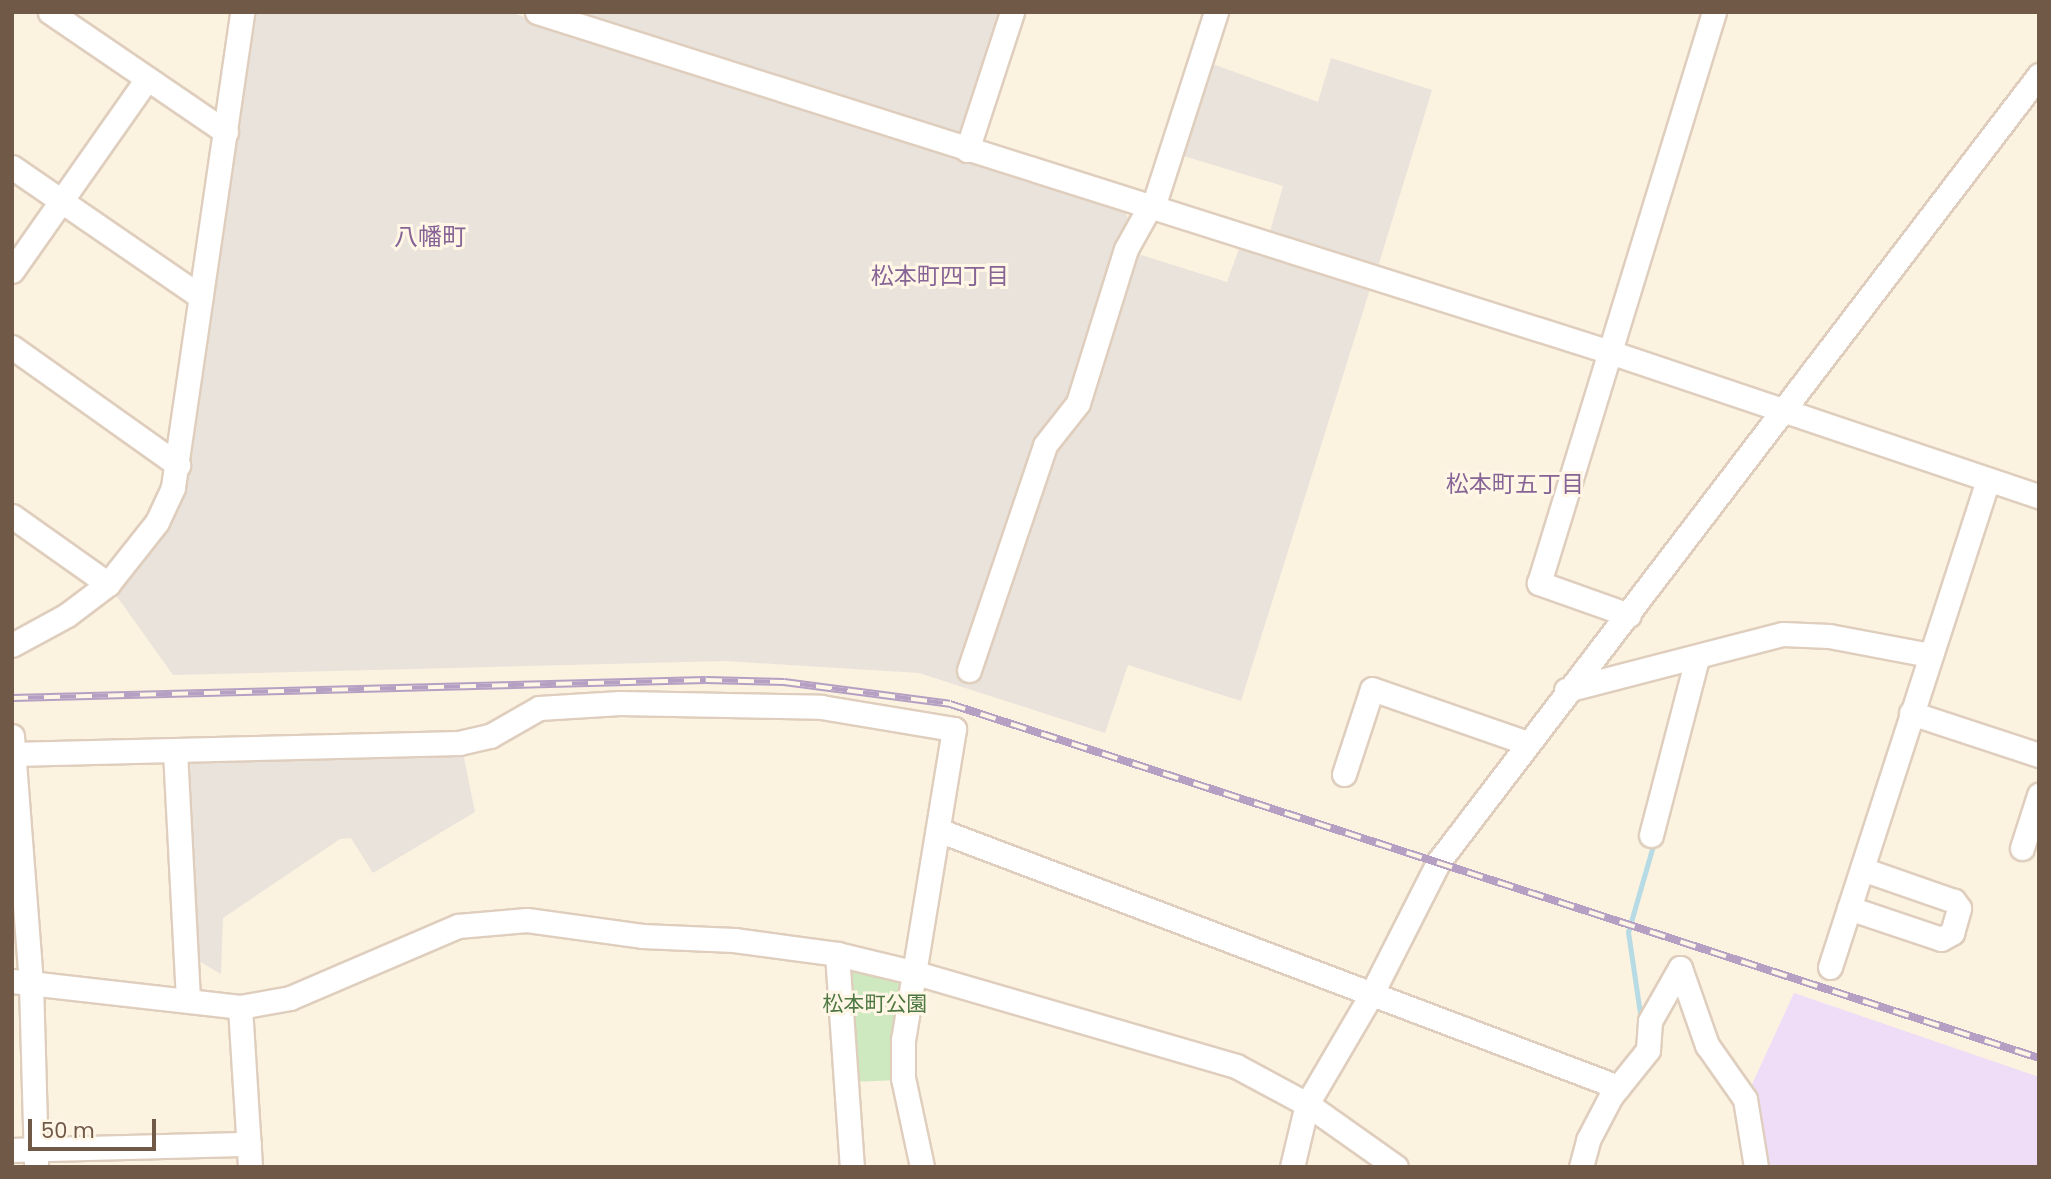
<!DOCTYPE html>
<meta charset="utf-8">
<style>
body{margin:0}
#map{position:relative;width:2051px;height:1179px;overflow:hidden;background:#fbf2e0;font-family:Poppins,"Noto Sans JP",sans-serif}
div>[style]{position:absolute}
.industrial>*{inset:0;background:#eae3dc}
.education>*{inset:0;background:#efddf7}
.green>*{inset:0;background:#cee8c0}
.stream>*{height:5px;margin:-2.5px;padding:0 2.5px;transform-origin:2.5px;border-radius:2.5px;background:#b6dbe4}
.roads{filter:drop-shadow(2px 0 #dfcebd) drop-shadow(-2px 0 #dfcebd) drop-shadow(0 2px #dfcebd) drop-shadow(0 -2px #dfcebd)}
.minor>*{height:23px;margin:-11.5px;padding:0 11.5px;transform-origin:11.5px;border-radius:11.5px;background:#fff}
.rail>*{height:8px;margin-top:-4px;transform-origin:0;background:repeating-linear-gradient(90deg,#fff6e6 0 16px,#b5a0c3 0 32px);box-sizing:border-box;border-block:2px solid #b5a0c3}
span{translate:-50% -50%;white-space:nowrap;text-align:center;line-height:1.15;-webkit-text-stroke:6px #fff6e6;paint-order:stroke}
.park-label{font-size:21px;color:#4e7841}
.neighbourhood-label{font-size:23px;color:#866495}
.quarter-label{font-size:24px;color:#866495}
.frame{position:absolute;inset:0;border:14px solid #715948;pointer-events:none}
.scale{position:absolute;left:28px;top:1119px;width:128px;height:32px;box-sizing:border-box;border:4px solid #715948;border-top:0;padding-left:9px;font-size:21px;line-height:24px;white-space:nowrap;color:#715948;-webkit-text-stroke:5px #fff6e6;paint-order:stroke}
</style>
<div id="map">
<div class="industrial">
<div style="clip-path:polygon(250px 12px,509px 12px,1124px 208px,1128px 219px,1120px 242px,1135px 253px,1227px 282px,1241px 243px,1371px 286px,1241px 701px,1128px 665px,1105px 733px,919px 673px,725px 661px,173px 675px,113px 591px,154px 542px)"></div>
<div style="clip-path:polygon(565px 12px,1006px 12px,965px 142px)"></div>
<div style="clip-path:polygon(1331px 58px,1432px 90px,1377px 270px,1269px 235px,1283px 186px,1177px 154px,1207px 62px,1318px 102px)"></div>
<div style="clip-path:polygon(462px 748px,475px 812px,373px 873px,351px 838px,340px 839px,223px 918px,221px 974px,192px 957px,187px 758px)"></div>
</div>
<div class="education">
<div style="clip-path:polygon(1794px 993px,2039px 1077px,2039px 1167px,1762px 1167px,1748px 1093px)"></div>
</div>
<div class="green">
<div style="clip-path:polygon(850px 968px,907px 981px,898px 1080px,853px 1082px,844px 987px)"></div>
</div>
<div class="stream">
<div style="left:1641px;top:1020px;width:89px;rotate:-98.4deg"></div>
<div style="left:1628px;top:932px;width:94px;rotate:-73.9deg"></div>
</div>
<div class="roads">
<div class="minor">
<div style="left:50px;top:12px;width:213px;rotate:34.3deg"></div>
<div style="left:537px;top:12px;width:1126px;rotate:17.58deg"></div>
<div style="left:1610px;top:352px;width:453px;rotate:18.6deg"></div>
<div style="left:967px;top:150px;width:145px;rotate:-71.9deg"></div>
<div style="left:12px;top:167px;width:229px;rotate:34.5deg"></div>
<div style="left:1153px;top:207px;width:205px;rotate:-72.1deg"></div>
<div style="left:12px;top:271px;width:235px;rotate:-54.9deg"></div>
<div style="left:12px;top:347px;width:204px;rotate:35.4deg"></div>
<div style="left:12px;top:516px;width:118px;rotate:35.3deg"></div>
<div style="left:1629px;top:615px;width:96px;rotate:-160.4deg"></div>
<div style="left:1539px;top:583px;width:597px;rotate:-72.96deg"></div>
<div style="left:12px;top:645px;width:63px;rotate:-28.6deg"></div>
<div style="left:67px;top:615px;width:51px;rotate:-37.1deg"></div>
<div style="left:108px;top:584px;width:79px;rotate:-51.7deg"></div>
<div style="left:157px;top:522px;width:38px;rotate:-65deg"></div>
<div style="left:173px;top:487px;width:480px;rotate:-81.7deg"></div>
<div style="left:969px;top:670px;width:237px;rotate:-71.3deg"></div>
<div style="left:1045px;top:445px;width:53px;rotate:-51.8deg"></div>
<div style="left:1078px;top:403px;width:161px;rotate:-72.7deg"></div>
<div style="left:1126px;top:249px;width:49px;rotate:-60.8deg"></div>
<div style="left:1566px;top:690px;width:224px;rotate:-14.5deg"></div>
<div style="left:1783px;top:634px;width:46px;rotate:2.5deg"></div>
<div style="left:1829px;top:636px;width:103px;rotate:10.7deg"></div>
<div style="left:1911px;top:713px;width:135px;rotate:18.2deg"></div>
<div style="left:12px;top:736px;width:248px;rotate:85.6deg"></div>
<div style="left:31px;top:983px;width:184px;rotate:88.4deg"></div>
<div style="left:175px;top:751px;width:249px;rotate:87deg"></div>
<div style="left:12px;top:754px;width:447px;rotate:-1.4deg"></div>
<div style="left:459px;top:743px;width:32px;rotate:-13deg"></div>
<div style="left:490px;top:736px;width:56px;rotate:-29.7deg"></div>
<div style="left:539px;top:708px;width:81px;rotate:-3.5deg"></div>
<div style="left:620px;top:703px;width:201px;rotate:1.1deg"></div>
<div style="left:821px;top:707px;width:135px;rotate:9.4deg"></div>
<div style="left:954px;top:729px;width:314px;rotate:99.3deg"></div>
<div style="left:903px;top:1039px;width:39px;rotate:90deg"></div>
<div style="left:903px;top:1078px;width:91px;rotate:77.9deg"></div>
<div style="left:1344px;top:774px;width:89px;rotate:-71.8deg"></div>
<div style="left:1372px;top:689px;width:164px;rotate:19.2deg"></div>
<div style="left:938px;top:830px;width:727px;rotate:20.7deg"></div>
<div style="left:1651px;top:835px;width:183px;rotate:-75.4deg"></div>
<div style="left:2022px;top:848px;width:56px;rotate:-72.2deg"></div>
<div style="left:1849px;top:908px;width:97px;rotate:18.6deg"></div>
<div style="left:1941px;top:939px;width:13px;rotate:-29deg"></div>
<div style="left:1952px;top:933px;width:26px;rotate:-74deg"></div>
<div style="left:1959px;top:908px;width:9px;rotate:-126deg"></div>
<div style="left:1954px;top:901px;width:97px;rotate:-160.8deg"></div>
<div style="left:837px;top:954px;width:214px;rotate:86deg"></div>
<div style="left:1830px;top:967px;width:512px;rotate:-72.03deg"></div>
<div style="left:12px;top:981px;width:229px;rotate:6.5deg"></div>
<div style="left:240px;top:1007px;width:51px;rotate:-10.2deg"></div>
<div style="left:290px;top:998px;width:183px;rotate:-23.2deg"></div>
<div style="left:458px;top:926px;width:69px;rotate:-5deg"></div>
<div style="left:527px;top:920px;width:116px;rotate:7.9deg"></div>
<div style="left:642px;top:936px;width:92px;rotate:2.5deg"></div>
<div style="left:734px;top:940px;width:104px;rotate:7.7deg"></div>
<div style="left:837px;top:954px;width:81px;rotate:13.5deg"></div>
<div style="left:916px;top:973px;width:333px;rotate:16.2deg"></div>
<div style="left:1236px;top:1066px;width:81px;rotate:28.2deg"></div>
<div style="left:1307px;top:1104px;width:109px;rotate:35.3deg"></div>
<div style="left:240px;top:1007px;width:160px;rotate:86.4deg"></div>
<div style="left:12px;top:1150px;width:237px;rotate:-1.5deg"></div>
<div style="left:1292px;top:1167px;width:65px;rotate:-76.6deg"></div>
<div style="left:1307px;top:1104px;width:129px;rotate:-59.6deg"></div>
<div style="left:1372px;top:993px;width:148px;rotate:-63.1deg"></div>
<div style="left:1439px;top:861px;width:989px;rotate:-52.64deg"></div>
<div style="left:1581px;top:1167px;width:28px;rotate:-75deg"></div>
<div style="left:1588px;top:1140px;width:50px;rotate:-62.4deg"></div>
<div style="left:1611px;top:1096px;width:59px;rotate:-51.2deg"></div>
<div style="left:1648px;top:1050px;width:29px;rotate:-86deg"></div>
<div style="left:1650px;top:1021px;width:61px;rotate:-60.5deg"></div>
<div style="left:1680px;top:968px;width:82px;rotate:70.7deg"></div>
<div style="left:1707px;top:1045px;width:66px;rotate:54.9deg"></div>
<div style="left:1745px;top:1099px;width:69px;rotate:80.8deg"></div>
</div>
</div>
<div class="rail">
<div style="left:12px;top:698px;width:694px;rotate:-1.49deg"></div>
<div style="left:706px;top:680px;width:78px;rotate:1.5deg"></div>
<div style="left:784px;top:682px;width:167px;rotate:7.5deg"></div>
<div style="left:950px;top:704px;width:1145px;rotate:18.01deg"></div>
</div>
<div class="park-label">
<span style="left:875px;top:1004px">松本町公園</span>
</div>
<div class="neighbourhood-label">
<span style="left:940px;top:276px">松本町四丁目</span>
<span style="left:1515px;top:484px">松本町五丁目</span>
</div>
<div class="quarter-label">
<span style="left:430px;top:237px">八幡町</span>
</div>
<div class="frame"></div>
<div class="scale">50 m</div>
</div>
